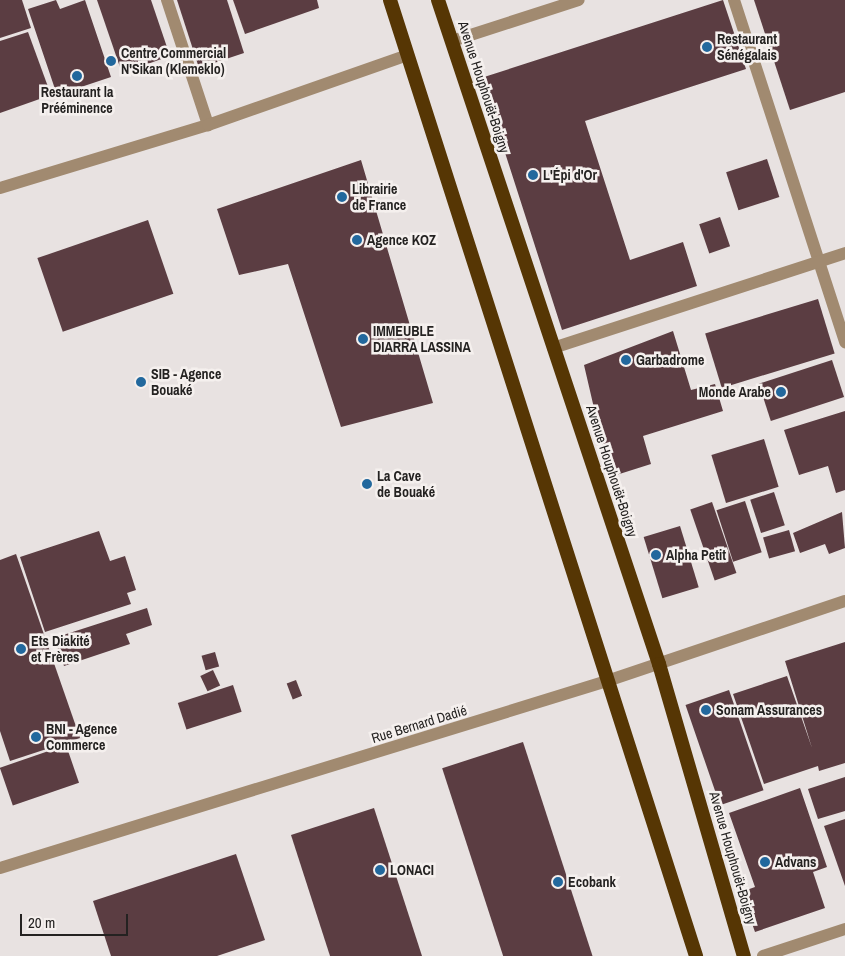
<!DOCTYPE html>
<meta charset="utf-8">
<style>
body{margin:0}
#map{position:relative;width:845px;height:956px;overflow:hidden;background:#e8e2e1;font-family:"Archivo Narrow",sans-serif}
div>[style]{position:absolute}
.building>*{inset:0;background:#5b3d42;transform-origin:0 0}
.service>*{height:12px;margin:-6px;padding:0 6px;transform-origin:6px;border-radius:6px;background:#a18a70}
.minor>*{height:12px;margin:-6px;padding:0 6px;transform-origin:6px;border-radius:6px;background:#a18a70}
.trunk>*{height:14px;margin:-7px;padding:0 7px;transform-origin:7px;border-radius:7px;background:#563604}
.dots>*{width:14px;height:14px;translate:-50% -50%;box-sizing:border-box;border:2px solid #f5f0ee;border-radius:50%}
span{translate:-50% -50%;white-space:nowrap;text-align:center;line-height:1.15;-webkit-text-stroke:5px #f5f0ee;paint-order:stroke}
.poi-label{font-size:14px;color:#242221;font-weight:700}
.left{translate:0 -50%;text-align:left}
.right{translate:-100% -50%;text-align:right}
.street-label{font-size:14px;color:#242221}
.scale{position:absolute;left:20px;top:914px;width:108px;height:22px;box-sizing:border-box;border:2px solid #242221;border-top:0;padding-left:6px;font-size:15px;line-height:18px;white-space:nowrap;color:#242221;-webkit-text-stroke:4px #f5f0ee;paint-order:stroke}
</style>
<div id="map">
<div class="building">
<div style="clip-path:polygon(0 0,22px 0,31px 28px,0 38px)"></div>
<div style="clip-path:polygon(56px 0,60px 9px,85px 0,111px 77px,57px 95px,28px 9px)"></div>
<div style="clip-path:polygon(97px 0,151px 0,170px 56px,122px 73px)"></div>
<div style="clip-path:polygon(177px 0,227px 0,244px 53px,199px 68px)"></div>
<div style="clip-path:polygon(233px 0,317px 0,319px 8px,245px 34px)"></div>
<div style="clip-path:polygon(723px 0,746px 69px,585px 121px,630px 260px,683px 242px,697px 286px,562px 330px,481px 78px)"></div>
<div style="clip-path:polygon(754px 0,845px 0,845px 92px,790px 110px)"></div>
<div style="clip-path:polygon(28px 32px,51px 95px,0 113px,0 41px)"></div>
<div style="left:767px;top:159px;width:40px;height:43px;rotate:72deg"></div>
<div style="clip-path:polygon(361px 160px,433px 403px,341px 427px,288px 264px,239px 275px,217px 209px)"></div>
<div style="left:720px;top:217px;width:31px;height:22px;rotate:71deg"></div>
<div style="left:148px;top:220px;width:78px;height:117px;rotate:71deg"></div>
<div style="left:818px;top:299px;width:57px;height:118px;rotate:73deg"></div>
<div style="clip-path:polygon(673px 331px,691px 390px,715px 384px,723px 411px,643px 436px,651px 464px,610px 477px,584px 365px)"></div>
<div style="left:832px;top:360px;width:39px;height:77px;rotate:72deg"></div>
<div style="clip-path:polygon(845px 411px,845px 490px,836px 493px,828px 466px,799px 475px,784px 430px)"></div>
<div style="left:764px;top:439px;width:50px;height:55px;rotate:73deg"></div>
<div style="left:774px;top:492px;width:35px;height:25px;rotate:72deg"></div>
<div style="left:745px;top:501px;width:54px;height:30px;rotate:72deg"></div>
<div style="left:712px;top:502px;width:75px;height:23px;rotate:71deg"></div>
<div style="clip-path:polygon(842px 512px,845px 548px,829px 554px,825px 544px,800px 553px,793px 533px)"></div>
<div style="left:680px;top:526px;width:64px;height:38px;rotate:73deg"></div>
<div style="left:789px;top:530px;width:22px;height:27px;rotate:74deg"></div>
<div style="clip-path:polygon(99px 531px,110px 561px,125px 556px,136px 590px,127px 593px,131px 604px,45px 632px,20px 557px)"></div>
<div style="clip-path:polygon(16px 554px,80px 738px,10px 761px,0 731px,0 560px)"></div>
<div style="clip-path:polygon(147px 608px,152px 625px,126px 634px,130px 644px,64px 666px,54px 638px)"></div>
<div style="clip-path:polygon(845px 642px,845px 763px,819px 771px,818px 766px,764px 784px,733px 694px,787px 676px,812px 748px,785px 661px)"></div>
<div style="left:215px;top:652px;width:15px;height:14px;rotate:74deg"></div>
<div style="left:213px;top:670px;width:17px;height:14px;rotate:65deg"></div>
<div style="left:296px;top:680px;width:17px;height:10px;rotate:69deg"></div>
<div style="left:233px;top:685px;width:28px;height:58px;rotate:72deg"></div>
<div style="left:729px;top:690px;width:106px;height:46px;rotate:71deg"></div>
<div style="left:523px;top:742px;width:225px;height:85px;rotate:72deg"></div>
<div style="left:66px;top:745px;width:40px;height:70px;rotate:71deg"></div>
<div style="clip-path:polygon(845px 777px,845px 811px,818px 819px,808px 789px)"></div>
<div style="clip-path:polygon(800px 788px,827px 867px,813px 872px,825px 908px,755px 932px,741px 892px,755px 887px,729px 813px)"></div>
<div style="clip-path:polygon(374px 808px,422px 956px,330px 956px,291px 835px)"></div>
<div style="clip-path:polygon(845px 819px,845px 886px,824px 826px)"></div>
<div style="clip-path:polygon(236px 854px,265px 940px,217px 956px,111px 956px,93px 901px)"></div>
</div>
<div class="service">
<div style="left:167px;top:0;width:132px;rotate:71.8deg"></div>
</div>
<div class="minor">
<div style="left:734px;top:0;width:360px;rotate:72deg"></div>
<div style="left:452px;top:41px;width:133px;rotate:-17.9deg"></div>
<div style="left:0;top:188px;width:217px;rotate:-16.9deg"></div>
<div style="left:208px;top:125px;width:212px;rotate:-19.3deg"></div>
<div style="left:553px;top:348px;width:307px;rotate:-18deg"></div>
<div style="left:0;top:868px;width:635px;rotate:-17.12deg"></div>
<div style="left:607px;top:681px;width:251px;rotate:-18.6deg"></div>
<div style="left:763px;top:956px;width:86px;rotate:-18.2deg"></div>
</div>
<div class="trunk">
<div style="left:390px;top:0;width:1004px;rotate:72.25deg"></div>
<div style="left:438px;top:0;width:700px;rotate:71.59deg"></div>
<div style="left:659px;top:664px;width:304px;rotate:73.8deg"></div>
</div>
<div class="dots">
<div style="left:707px;top:47px;background:#22689d"></div>
<div style="left:111px;top:61px;background:#22689d"></div>
<div style="left:77px;top:76px;background:#22689d"></div>
<div style="left:533px;top:175px;background:#22689d"></div>
<div style="left:342px;top:197px;background:#22689d"></div>
<div style="left:357px;top:240px;background:#22689d"></div>
<div style="left:363px;top:339px;background:#22689d"></div>
<div style="left:626px;top:360px;background:#22689d"></div>
<div style="left:141px;top:382px;background:#22689d"></div>
<div style="left:781px;top:392px;background:#22689d"></div>
<div style="left:367px;top:484px;background:#22689d"></div>
<div style="left:656px;top:555px;background:#22689d"></div>
<div style="left:21px;top:649px;background:#22689d"></div>
<div style="left:706px;top:710px;background:#22689d"></div>
<div style="left:36px;top:737px;background:#22689d"></div>
<div style="left:765px;top:862px;background:#22689d"></div>
<div style="left:380px;top:870px;background:#22689d"></div>
<div style="left:558px;top:882px;background:#22689d"></div>
</div>
<div class="poi-label">
<span class="left" style="left:717px;top:47px">Restaurant<br>Sénégalais</span>
<span class="left" style="left:121px;top:61px">Centre Commercial<br>N'Sikan (Klemeklo)</span>
<span style="left:77px;top:100px">Restaurant la<br>Prééminence</span>
<span class="left" style="left:543px;top:175px">L'Épi d'Or</span>
<span class="left" style="left:352px;top:197px">Librairie<br>de France</span>
<span class="left" style="left:367px;top:240px">Agence KOZ</span>
<span class="left" style="left:373px;top:339px">IMMEUBLE<br>DIARRA LASSINA</span>
<span class="left" style="left:636px;top:360px">Garbadrome</span>
<span class="left" style="left:151px;top:382px">SIB - Agence<br>Bouaké</span>
<span class="right" style="left:771px;top:392px">Monde Arabe</span>
<span class="left" style="left:377px;top:484px">La Cave<br>de Bouaké</span>
<span class="left" style="left:666px;top:555px">Alpha Petit</span>
<span class="left" style="left:31px;top:649px">Ets Diakité<br>et Frères</span>
<span class="left" style="left:716px;top:710px">Sonam Assurances</span>
<span class="left" style="left:46px;top:737px">BNI - Agence<br>Commerce</span>
<span class="left" style="left:775px;top:862px">Advans</span>
<span class="left" style="left:390px;top:870px">LONACI</span>
<span class="left" style="left:568px;top:882px">Ecobank</span>
</div>
<div class="street-label">
<span style="left:484px;top:87px;rotate:72deg">Avenue Houphouët-Boigny</span>
<span style="left:612px;top:471px;rotate:72deg">Avenue Houphouët-Boigny</span>
<span style="left:419px;top:724px;rotate:-17deg">Rue Bernard Dadié</span>
<span style="left:733px;top:858px;rotate:74deg">Avenue Houphouët-Boigny</span>
</div>
<div class="scale">20 m</div>
</div>
